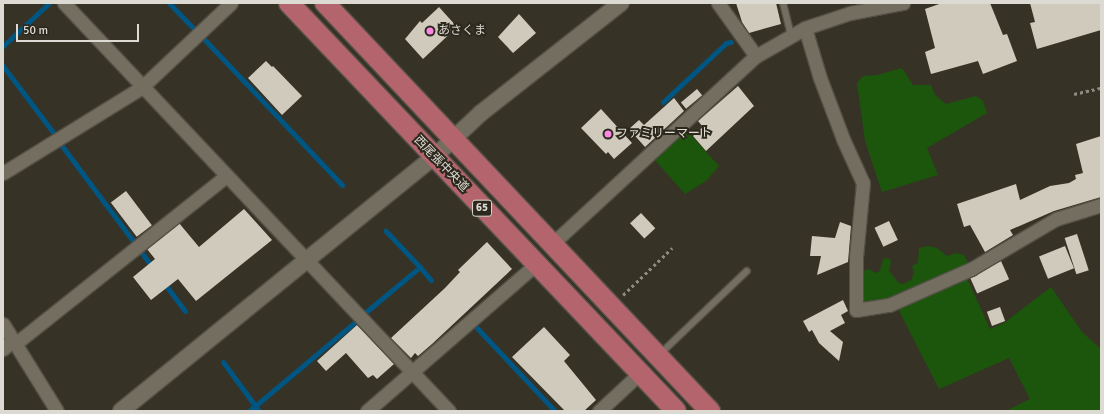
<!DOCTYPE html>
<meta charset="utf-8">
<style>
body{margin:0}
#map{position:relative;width:1104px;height:414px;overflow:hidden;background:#373226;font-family:Signika,"Noto Sans JP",sans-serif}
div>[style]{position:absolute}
.green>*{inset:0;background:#1b560c}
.stream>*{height:5px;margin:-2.5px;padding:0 2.5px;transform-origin:2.5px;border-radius:2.5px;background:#005682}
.building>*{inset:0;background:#d0cabc;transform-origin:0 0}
.path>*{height:2.5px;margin-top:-1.25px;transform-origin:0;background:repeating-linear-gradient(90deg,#908c83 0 3px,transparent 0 6px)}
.roads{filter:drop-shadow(1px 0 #535046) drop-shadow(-1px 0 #535046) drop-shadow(0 1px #535046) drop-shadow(0 -1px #535046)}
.service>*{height:6px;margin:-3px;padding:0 3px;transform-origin:3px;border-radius:3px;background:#746e61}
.minor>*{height:13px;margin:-6.5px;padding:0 6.5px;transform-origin:6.5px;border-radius:6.5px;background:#746e61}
.tertiary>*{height:16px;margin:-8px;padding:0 8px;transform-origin:8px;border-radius:8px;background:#746e61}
.primary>*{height:20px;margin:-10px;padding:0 10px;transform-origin:10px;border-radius:10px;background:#b4646c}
.dots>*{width:11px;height:11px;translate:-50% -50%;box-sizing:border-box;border:2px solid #2c281d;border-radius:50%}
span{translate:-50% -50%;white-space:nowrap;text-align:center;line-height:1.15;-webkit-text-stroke:4px #2c281d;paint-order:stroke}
.shield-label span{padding:1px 3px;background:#2c281d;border:1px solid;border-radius:3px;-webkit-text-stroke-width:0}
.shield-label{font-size:11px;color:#dddad3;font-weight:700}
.poi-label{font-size:12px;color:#dddad3}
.left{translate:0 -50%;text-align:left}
.street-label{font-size:12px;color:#dddad3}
.frame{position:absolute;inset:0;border:4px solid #dddad3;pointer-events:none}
.scale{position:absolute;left:16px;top:24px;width:123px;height:18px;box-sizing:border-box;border:2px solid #dddad3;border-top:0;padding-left:5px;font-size:12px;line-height:14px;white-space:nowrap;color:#dddad3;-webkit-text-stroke:3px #2c281d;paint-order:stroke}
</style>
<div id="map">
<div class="green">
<div style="clip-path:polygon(902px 68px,913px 85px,931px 85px,935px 95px,946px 104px,976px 96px,983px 101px,987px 113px,927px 148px,938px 175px,882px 192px,865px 141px,857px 83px,863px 76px,877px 75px)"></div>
<div style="clip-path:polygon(686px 130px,719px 166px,706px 181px,685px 194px,654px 159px)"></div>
<div style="clip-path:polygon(928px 246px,937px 248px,947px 256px,956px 253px,964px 255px,969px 265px,888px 299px,864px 303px,861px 299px,860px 273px,869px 269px,875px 273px,880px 271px,883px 259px,888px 258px,891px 261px,889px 271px,899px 283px,903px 284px,911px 280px,914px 273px,912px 266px,918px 263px,919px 248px)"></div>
<div style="clip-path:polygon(966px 276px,990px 329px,1004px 323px,1051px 287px,1082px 332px,1101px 349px,1101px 411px,1006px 411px,1030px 399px,1009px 358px,939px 389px,896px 305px)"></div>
</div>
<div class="stream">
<div style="left:169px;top:3px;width:35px;rotate:46deg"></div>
<div style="left:204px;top:39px;width:201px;rotate:46.6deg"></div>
<div style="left:3px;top:46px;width:63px;rotate:-43.1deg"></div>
<div style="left:3px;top:66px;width:83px;rotate:52.9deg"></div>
<div style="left:663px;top:102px;width:86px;rotate:-43.1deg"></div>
<div style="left:726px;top:43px;width:5px;rotate:-11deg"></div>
<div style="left:62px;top:146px;width:119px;rotate:53.2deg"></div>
<div style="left:141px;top:252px;width:20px;rotate:53deg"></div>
<div style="left:420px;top:267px;width:17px;rotate:50deg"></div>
<div style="left:164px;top:283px;width:35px;rotate:53deg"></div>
<div style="left:367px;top:311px;width:69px;rotate:-39.7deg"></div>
<div style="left:420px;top:267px;width:50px;rotate:-133.4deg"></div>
<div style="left:477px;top:328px;width:114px;rotate:46.8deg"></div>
<div style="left:223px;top:362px;width:61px;rotate:53.7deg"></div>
<div style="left:249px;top:411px;width:137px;rotate:-40deg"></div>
</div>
<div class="building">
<div style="clip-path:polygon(736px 3px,776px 3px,781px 24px,749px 33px,742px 22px)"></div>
<div style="clip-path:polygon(942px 3px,990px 3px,1003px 35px,1007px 34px,1017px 61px,983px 74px,978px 61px,931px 74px,925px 52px,935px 48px,925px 9px)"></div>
<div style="clip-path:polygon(1030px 3px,1101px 3px,1101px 30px,1037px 49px,1030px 23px,1035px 22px)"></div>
<div style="clip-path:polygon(439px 7px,457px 27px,423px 59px,405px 39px,420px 21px,422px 23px)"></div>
<div style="clip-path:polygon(519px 14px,536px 33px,513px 53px,498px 37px)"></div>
<div style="clip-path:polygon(266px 61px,272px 67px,273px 66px,302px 96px,282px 115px,248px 78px)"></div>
<div style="clip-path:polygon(738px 86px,754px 106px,706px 151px,693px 136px,703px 127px,698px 121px)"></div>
<div style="left:697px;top:89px;width:8px;height:21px;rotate:50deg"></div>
<div style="clip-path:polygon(674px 98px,684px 111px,645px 147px,629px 129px,639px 120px,644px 125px)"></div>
<div style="clip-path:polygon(601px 109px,632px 143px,614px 159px,608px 152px,606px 154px,581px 128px)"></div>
<div style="clip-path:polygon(1101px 136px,1101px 197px,1054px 211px,1010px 230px,1013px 235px,985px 252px,970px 225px,964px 227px,957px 204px,1016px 184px,1020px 200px,1050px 186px,1069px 183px,1076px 179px,1075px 175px,1083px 173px,1076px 144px)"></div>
<div style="left:126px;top:191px;width:43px;height:19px;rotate:53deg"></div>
<div style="clip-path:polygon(244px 209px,272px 240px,196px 301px,178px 279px,151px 300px,133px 277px,155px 259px,147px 249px,179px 223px,199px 247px)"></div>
<div style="left:641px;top:213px;width:21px;height:15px;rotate:47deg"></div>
<div style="left:889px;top:221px;width:21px;height:16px;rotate:65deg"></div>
<div style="clip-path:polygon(840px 222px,851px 226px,848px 262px,817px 275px,821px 256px,810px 256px,812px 236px,835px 238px)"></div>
<div style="left:1077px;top:234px;width:38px;height:13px;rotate:72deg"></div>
<div style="clip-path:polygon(487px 242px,512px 269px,432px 344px,418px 356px,415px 353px,411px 358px,391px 338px,445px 288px,460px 272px,458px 270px)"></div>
<div style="left:1065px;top:246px;width:24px;height:28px;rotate:68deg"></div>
<div style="left:1001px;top:261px;width:20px;height:35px;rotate:66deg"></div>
<div style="clip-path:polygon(843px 300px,848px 311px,841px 315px,845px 323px,830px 331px,843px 342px,839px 361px,819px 343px,812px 330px,809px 332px,803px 321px)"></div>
<div style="left:1000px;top:307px;width:15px;height:14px;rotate:70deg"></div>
<div style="clip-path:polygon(357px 325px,394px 364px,377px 379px,373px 375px,368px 378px,346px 353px,326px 371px,317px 361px)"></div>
<div style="clip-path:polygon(544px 327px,570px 355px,564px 361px,596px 400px,584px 411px,565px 411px,512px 357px)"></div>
</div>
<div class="path">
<div style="left:1074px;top:94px;width:28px;rotate:-13deg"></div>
<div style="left:623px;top:295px;width:68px;rotate:-43.8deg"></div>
</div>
<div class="roads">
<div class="service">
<div style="left:783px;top:3px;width:34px;rotate:76deg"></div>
<div style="left:660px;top:354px;width:120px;rotate:-43.7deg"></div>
</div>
<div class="minor">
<div style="left:64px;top:3px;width:561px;rotate:46.66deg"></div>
<div style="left:718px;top:3px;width:65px;rotate:54.4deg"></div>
<div style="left:805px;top:28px;width:52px;rotate:73.3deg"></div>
<div style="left:820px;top:78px;width:65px;rotate:69.3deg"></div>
<div style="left:843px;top:139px;width:48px;rotate:65.6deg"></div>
<div style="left:863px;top:183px;width:74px;rotate:95.4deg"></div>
<div style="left:856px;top:257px;width:53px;rotate:90deg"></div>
<div style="left:856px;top:310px;width:33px;rotate:-9deg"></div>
<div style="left:889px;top:305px;width:90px;rotate:-23.7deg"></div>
<div style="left:971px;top:269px;width:99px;rotate:-30.5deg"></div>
<div style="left:1056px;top:219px;width:47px;rotate:-17.3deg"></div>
<div style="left:3px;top:173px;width:163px;rotate:-31.7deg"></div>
<div style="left:142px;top:87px;width:122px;rotate:-43.3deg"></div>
<div style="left:552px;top:244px;width:277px;rotate:-42.7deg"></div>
<div style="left:756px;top:56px;width:56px;rotate:-29.7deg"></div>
<div style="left:805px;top:28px;width:47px;rotate:-18.4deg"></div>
<div style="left:850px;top:13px;width:54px;rotate:-10.7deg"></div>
<div style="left:3px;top:324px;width:102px;rotate:58.2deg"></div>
<div style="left:15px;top:344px;width:270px;rotate:-38.5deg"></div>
<div style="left:3px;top:349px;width:13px;rotate:-42deg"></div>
<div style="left:367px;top:411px;width:224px;rotate:-41deg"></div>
<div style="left:599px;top:411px;width:56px;rotate:-42.8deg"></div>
</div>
<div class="tertiary">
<div style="left:121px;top:411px;width:403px;rotate:-39.1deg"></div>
<div style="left:434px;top:157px;width:64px;rotate:-43.1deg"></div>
<div style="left:481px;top:113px;width:178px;rotate:-38.2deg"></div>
</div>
<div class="primary">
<div style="left:289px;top:3px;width:562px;rotate:46.51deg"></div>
<div style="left:325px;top:3px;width:561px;rotate:46.66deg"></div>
</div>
</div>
<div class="dots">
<div style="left:430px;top:31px;background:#fb86e4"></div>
<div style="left:608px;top:134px;background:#fb86e4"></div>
</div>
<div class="shield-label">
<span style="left:482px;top:208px">65</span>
</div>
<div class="poi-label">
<span class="left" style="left:438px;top:31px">あさくま</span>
<span class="left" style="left:616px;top:134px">ファミリーマート</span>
</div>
<div class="street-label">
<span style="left:441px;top:164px;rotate:46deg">西尾張中央道</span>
</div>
<div class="frame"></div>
<div class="scale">50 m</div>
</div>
